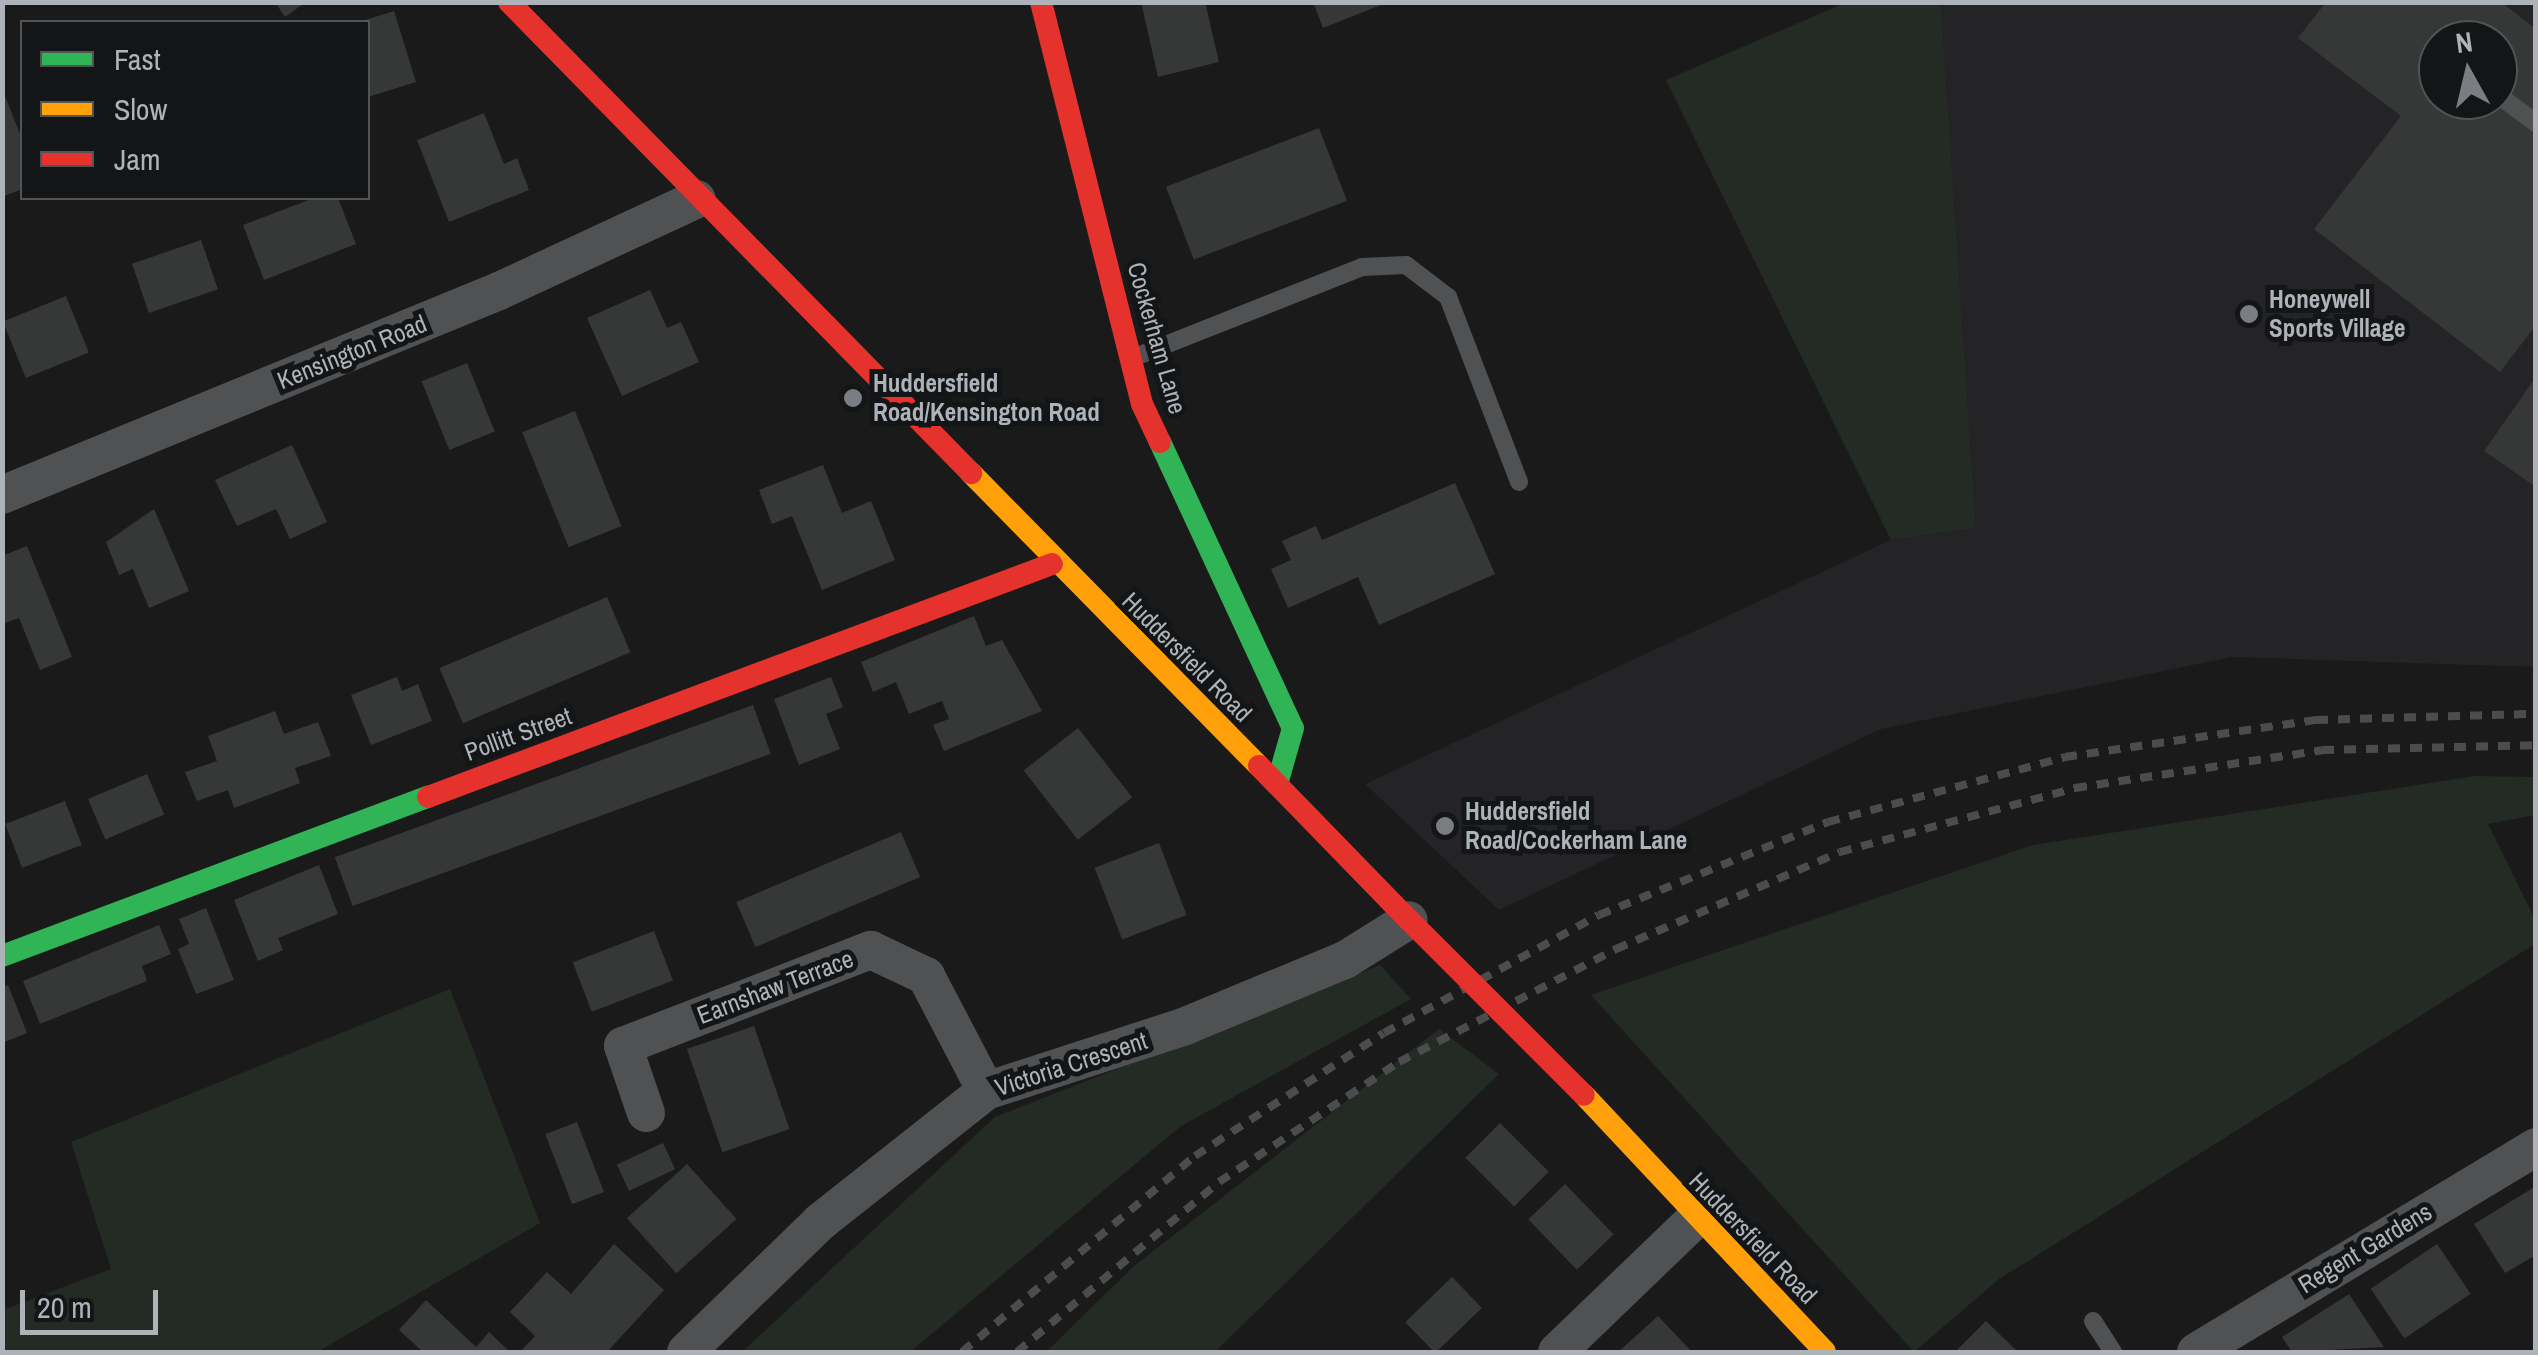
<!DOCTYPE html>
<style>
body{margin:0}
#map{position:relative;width:2538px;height:1355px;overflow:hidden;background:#1a1a1a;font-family:"Archivo Narrow",sans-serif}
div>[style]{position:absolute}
.built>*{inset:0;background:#242426}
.green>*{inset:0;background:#242a24}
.building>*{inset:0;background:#363737;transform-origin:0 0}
.lane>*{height:18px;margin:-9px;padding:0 9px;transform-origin:9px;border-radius:9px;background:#4f5153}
.street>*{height:38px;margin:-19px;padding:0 19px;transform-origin:19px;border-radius:19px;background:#4f5153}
.fast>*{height:22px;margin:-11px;padding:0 11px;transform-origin:11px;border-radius:11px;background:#30b455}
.slow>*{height:22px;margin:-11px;padding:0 11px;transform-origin:11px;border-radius:11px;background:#ff9f0a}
.jam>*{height:22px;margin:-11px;padding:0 11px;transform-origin:11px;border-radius:11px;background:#e5322d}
.rail>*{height:8px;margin-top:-4px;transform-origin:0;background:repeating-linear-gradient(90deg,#4b4c4e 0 12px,transparent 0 22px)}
.jam-bridge>*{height:22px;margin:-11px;padding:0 11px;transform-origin:11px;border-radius:11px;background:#e5322d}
.dots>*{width:28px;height:28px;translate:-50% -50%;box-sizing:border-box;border:5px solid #141516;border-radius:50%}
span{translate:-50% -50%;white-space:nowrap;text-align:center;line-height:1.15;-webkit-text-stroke:10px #141516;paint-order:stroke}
.poi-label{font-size:25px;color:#adb3b9;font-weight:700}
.left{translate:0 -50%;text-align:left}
.street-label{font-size:25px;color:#adb3b9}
.frame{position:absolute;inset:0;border:5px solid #adb3b9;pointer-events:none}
.legend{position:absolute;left:20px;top:20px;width:350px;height:180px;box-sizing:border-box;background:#141516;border:2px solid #515457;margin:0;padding:12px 18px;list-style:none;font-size:30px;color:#adb3b9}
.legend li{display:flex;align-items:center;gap:20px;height:50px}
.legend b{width:50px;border:2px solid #515457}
.north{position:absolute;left:2418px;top:20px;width:100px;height:100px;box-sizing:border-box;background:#141516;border:2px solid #515457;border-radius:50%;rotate:352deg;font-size:28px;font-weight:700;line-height:40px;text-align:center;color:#adb3b9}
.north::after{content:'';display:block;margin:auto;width:35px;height:45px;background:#7a7d81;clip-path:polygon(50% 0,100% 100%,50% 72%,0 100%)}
.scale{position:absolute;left:20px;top:1290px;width:138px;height:45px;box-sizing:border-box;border:5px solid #adb3b9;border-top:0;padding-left:12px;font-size:30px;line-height:35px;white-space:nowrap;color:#adb3b9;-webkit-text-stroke:8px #141516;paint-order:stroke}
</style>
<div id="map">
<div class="built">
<div style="clip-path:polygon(evenodd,1941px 3px,2535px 3px,2535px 667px,2232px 657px,1881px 729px,1499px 910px,1365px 784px,1891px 540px,1976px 528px,1941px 3px,2438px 40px,2498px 40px,2498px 100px,2438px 100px,2438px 40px)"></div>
</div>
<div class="green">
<div style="clip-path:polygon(1847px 2px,1941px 3px,1976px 528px,1891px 540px,1666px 80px)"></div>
<div style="clip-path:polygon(2475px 776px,2535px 777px,2535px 815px,2488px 824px,2535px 919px,2535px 944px,1999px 1279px,1914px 1352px,1591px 995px,2033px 845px)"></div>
<div style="clip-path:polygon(1380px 965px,1411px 999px,1181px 1126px,910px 1352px,742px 1352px,995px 1117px)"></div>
<div style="clip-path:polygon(450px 989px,540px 1223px,317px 1352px,3px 1352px,3px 1310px,111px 1269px,71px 1142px)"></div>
<div style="clip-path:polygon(1439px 1029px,1499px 1074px,1215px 1352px,1046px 1352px,1134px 1266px)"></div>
</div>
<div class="building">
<div style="clip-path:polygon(275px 2px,306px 2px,285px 17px)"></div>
<div style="clip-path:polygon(1141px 2px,1205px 2px,1219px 62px,1158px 77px)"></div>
<div style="clip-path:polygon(1313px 2px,1386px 2px,1386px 3px,1323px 28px)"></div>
<div style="clip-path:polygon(evenodd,2326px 2px,2501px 2px,2536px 29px,2536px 325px,2500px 372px,2314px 229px,2401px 116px,2298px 38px,2326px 2px,2438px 40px,2498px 40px,2498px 100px,2438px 100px,2438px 40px)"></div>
<div style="clip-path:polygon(394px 11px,416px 82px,368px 97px,368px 22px,359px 22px)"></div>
<div style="clip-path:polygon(3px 91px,22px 139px,22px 189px,2px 197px)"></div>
<div style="clip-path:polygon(484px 113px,504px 164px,517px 158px,529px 190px,449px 222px,417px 140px)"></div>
<div style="left:1319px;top:128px;width:78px;height:164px;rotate:69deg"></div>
<div style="clip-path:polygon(314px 198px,338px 198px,356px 244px,264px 280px,243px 225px)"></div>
<div style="left:201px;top:240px;width:52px;height:73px;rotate:71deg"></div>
<div style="clip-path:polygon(650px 290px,667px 328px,681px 322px,699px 362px,622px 396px,587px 318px)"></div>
<div style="left:66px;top:296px;width:61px;height:68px;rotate:68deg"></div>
<div style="left:467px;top:363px;width:74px;height:49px;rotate:68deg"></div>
<div style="clip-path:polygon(2533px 381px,2536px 383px,2536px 487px,2484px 451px)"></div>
<div style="left:575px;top:411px;width:124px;height:57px;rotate:68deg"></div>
<div style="clip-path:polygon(292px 445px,327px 522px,290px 539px,276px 509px,237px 526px,215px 480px)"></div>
<div style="clip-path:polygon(823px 465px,842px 513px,871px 501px,895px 560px,822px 590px,792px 516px,772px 524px,759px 490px)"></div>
<div style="clip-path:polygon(1455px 483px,1495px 574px,1379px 625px,1358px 577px,1288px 608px,1271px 569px,1291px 560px,1282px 541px,1316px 526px,1322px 540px)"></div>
<div style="clip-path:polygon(154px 509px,189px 591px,149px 608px,133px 569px,119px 575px,106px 542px)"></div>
<div style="clip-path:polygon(27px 546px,72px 657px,40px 670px,19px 618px,2px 624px,2px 556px)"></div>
<div style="left:607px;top:597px;width:60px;height:182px;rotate:67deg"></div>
<div style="clip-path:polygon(974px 616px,986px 646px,1002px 640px,1042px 711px,944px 751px,933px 725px,949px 719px,942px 701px,909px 714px,896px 682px,873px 692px,861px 662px)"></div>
<div style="clip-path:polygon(397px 677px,402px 691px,418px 684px,432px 721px,371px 745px,351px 695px)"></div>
<div style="clip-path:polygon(831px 677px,843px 707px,826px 714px,840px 749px,799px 765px,774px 699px)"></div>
<div style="left:753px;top:705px;width:52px;height:445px;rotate:70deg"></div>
<div style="clip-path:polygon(275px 711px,284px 734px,318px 722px,331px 756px,295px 768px,300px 783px,234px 808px,228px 790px,197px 801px,185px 772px,217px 761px,208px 736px)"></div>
<div style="left:1078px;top:728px;width:88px;height:69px;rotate:52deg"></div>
<div style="left:147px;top:774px;width:44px;height:64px;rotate:67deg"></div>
<div style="left:65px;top:801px;width:47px;height:64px;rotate:69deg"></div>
<div style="left:901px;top:832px;width:49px;height:179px;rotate:67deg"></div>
<div style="left:1159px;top:843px;width:77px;height:69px;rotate:69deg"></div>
<div style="clip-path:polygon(319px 865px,338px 914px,278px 938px,283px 950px,258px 961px,234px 900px)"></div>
<div style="clip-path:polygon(206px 908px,234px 980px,196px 994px,178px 949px,189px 944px,179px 919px)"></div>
<div style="clip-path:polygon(159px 925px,171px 954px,142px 966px,147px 981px,40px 1024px,23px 981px)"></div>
<div style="left:654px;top:931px;width:53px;height:87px;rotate:69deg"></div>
<div style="clip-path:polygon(8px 985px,27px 1033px,2px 1043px,2px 987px)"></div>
<div style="left:754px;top:1026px;width:109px;height:71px;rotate:71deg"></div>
<div style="left:577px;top:1122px;width:75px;height:34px;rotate:69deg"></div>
<div style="left:1500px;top:1123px;width:69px;height:49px;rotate:45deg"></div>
<div style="left:663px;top:1143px;width:29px;height:51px;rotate:65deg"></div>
<div style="left:687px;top:1164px;width:74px;height:81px;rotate:48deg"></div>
<div style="left:1565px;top:1184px;width:70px;height:51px;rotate:46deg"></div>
<div style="clip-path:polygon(2536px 1186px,2536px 1255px,2505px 1273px,2474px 1224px)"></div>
<div style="clip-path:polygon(614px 1244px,664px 1290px,607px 1352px,520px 1352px,535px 1336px,510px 1312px,547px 1272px,571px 1294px)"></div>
<div style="left:2437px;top:1244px;width:60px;height:80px;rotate:56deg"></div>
<div style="left:1452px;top:1277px;width:43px;height:65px;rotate:46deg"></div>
<div style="clip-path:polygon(2349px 1294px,2384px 1347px,2292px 1352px,2282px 1337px)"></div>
<div style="clip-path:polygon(426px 1300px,476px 1347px,489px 1332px,510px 1352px,423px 1352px,399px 1330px)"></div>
<div style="clip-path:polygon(1658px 1316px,1692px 1352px,1618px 1352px)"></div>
<div style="clip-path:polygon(1986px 1321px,2018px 1352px,1955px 1352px)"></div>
</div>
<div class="lane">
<div style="left:2498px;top:95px;width:47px;rotate:36.4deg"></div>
<div style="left:1135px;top:357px;width:244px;rotate:-21.6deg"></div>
<div style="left:1362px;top:267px;width:44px;rotate:-2.6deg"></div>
<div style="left:1406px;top:265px;width:53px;rotate:37.3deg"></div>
<div style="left:1448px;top:297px;width:198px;rotate:69deg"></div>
<div style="left:2093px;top:1321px;width:37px;rotate:57deg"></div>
</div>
<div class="street">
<div style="left:2px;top:495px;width:537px;rotate:-22.32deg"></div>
<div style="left:499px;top:291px;width:218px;rotate:-24.9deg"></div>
<div style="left:646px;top:1113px;width:71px;rotate:-108.9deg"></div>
<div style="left:623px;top:1046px;width:266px;rotate:-21.2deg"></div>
<div style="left:871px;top:950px;width:61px;rotate:25.3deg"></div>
<div style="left:926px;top:976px;width:130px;rotate:62.4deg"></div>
<div style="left:686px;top:1352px;width:187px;rotate:-44.1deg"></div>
<div style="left:820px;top:1222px;width:211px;rotate:-38.3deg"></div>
<div style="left:986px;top:1091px;width:207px;rotate:-18deg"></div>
<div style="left:1183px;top:1027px;width:175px;rotate:-22.5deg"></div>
<div style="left:1345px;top:960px;width:75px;rotate:-32deg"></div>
<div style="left:1557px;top:1352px;width:192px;rotate:-43.9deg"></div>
<div style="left:2196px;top:1352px;width:397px;rotate:-31.1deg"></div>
</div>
<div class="fast">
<div style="left:1160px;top:442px;width:315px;rotate:65.1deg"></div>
<div style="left:1293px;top:728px;width:58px;rotate:105.9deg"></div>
<div style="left:2px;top:956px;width:455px;rotate:-20.5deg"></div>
</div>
<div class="slow">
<div style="left:971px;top:473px;width:411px;rotate:45.5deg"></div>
<div style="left:1584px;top:1095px;width:352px;rotate:46.8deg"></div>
</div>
<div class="jam">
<div style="left:509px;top:2px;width:660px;rotate:45.55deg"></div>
<div style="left:1041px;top:2px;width:414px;rotate:75.9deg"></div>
<div style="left:1142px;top:404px;width:42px;rotate:64.7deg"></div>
<div style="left:1259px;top:766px;width:215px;rotate:45.8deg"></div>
<div style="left:428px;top:797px;width:666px;rotate:-20.48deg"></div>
</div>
<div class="rail">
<div style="left:962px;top:1352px;width:304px;rotate:-40.1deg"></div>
<div style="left:1195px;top:1156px;width:225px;rotate:-33.1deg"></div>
<div style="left:1384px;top:1033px;width:245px;rotate:-28.8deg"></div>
<div style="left:1599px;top:915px;width:247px;rotate:-22.1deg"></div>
<div style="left:1828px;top:822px;width:246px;rotate:-15.3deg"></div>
<div style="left:2065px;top:757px;width:254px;rotate:-8.4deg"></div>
<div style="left:2316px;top:720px;width:220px;rotate:-1.6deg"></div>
<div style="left:1017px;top:1352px;width:264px;rotate:-40.1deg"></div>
<div style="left:1219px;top:1182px;width:216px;rotate:-33.7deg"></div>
<div style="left:1399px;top:1062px;width:245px;rotate:-27.5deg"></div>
<div style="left:1616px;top:949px;width:244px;rotate:-23.4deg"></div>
<div style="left:1840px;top:852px;width:244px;rotate:-15.2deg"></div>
<div style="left:2075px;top:788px;width:250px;rotate:-8.7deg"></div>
<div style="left:2322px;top:750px;width:214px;rotate:-1.3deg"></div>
</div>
<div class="jam-bridge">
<div style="left:1409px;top:920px;width:247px;rotate:45deg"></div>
</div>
<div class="dots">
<div style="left:2249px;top:314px;background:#7a7d81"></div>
<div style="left:853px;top:398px;background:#7a7d81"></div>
<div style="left:1445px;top:826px;background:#7a7d81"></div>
</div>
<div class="poi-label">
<span class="left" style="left:2269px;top:314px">Honeywell<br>Sports Village</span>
<span class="left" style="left:873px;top:398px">Huddersfield<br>Road/Kensington Road</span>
<span class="left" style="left:1465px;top:826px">Huddersfield<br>Road/Cockerham Lane</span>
</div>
<div class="street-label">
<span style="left:1157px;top:338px;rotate:74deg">Cockerham Lane</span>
<span style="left:352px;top:352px;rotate:-22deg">Kensington Road</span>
<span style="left:1187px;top:657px;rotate:45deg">Huddersfield Road</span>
<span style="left:518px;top:734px;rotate:-20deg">Pollitt Street</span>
<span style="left:775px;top:987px;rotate:-21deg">Earnshaw Terrace</span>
<span style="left:1071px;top:1064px;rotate:-18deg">Victoria Crescent</span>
<span style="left:1753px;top:1238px;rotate:46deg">Huddersfield Road</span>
<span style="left:2365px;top:1248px;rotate:-31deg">Regent Gardens</span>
</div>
<div class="frame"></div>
<ul class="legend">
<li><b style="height:12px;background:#30b455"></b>Fast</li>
<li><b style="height:12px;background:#ff9f0a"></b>Slow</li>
<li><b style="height:12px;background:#e5322d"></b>Jam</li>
</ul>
<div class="north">N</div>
<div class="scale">20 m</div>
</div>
